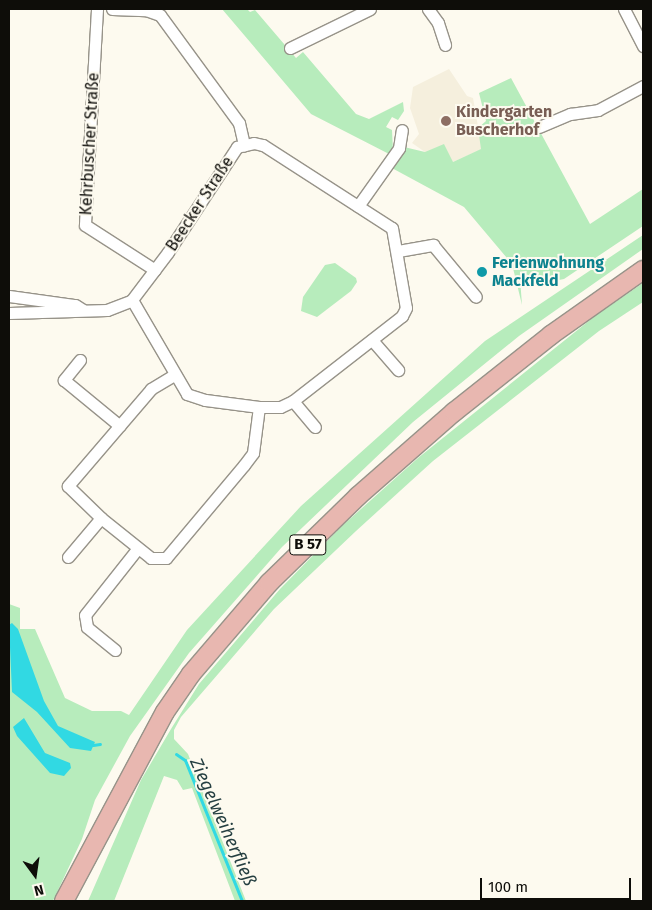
<!DOCTYPE html>
<meta charset="utf-8">
<style>
body{margin:0}
#map{position:relative;width:652px;height:910px;overflow:hidden;background:#fdfaef;font-family:"Fira Sans",sans-serif}
div>[style]{position:absolute}
.built>*{inset:0;background:#f5efdd}
.green>*{inset:0;background:#b7ecbc}
.water>*{inset:0;background:#31d9e3}
.stream>*{height:3px;margin:-1.5px;padding:0 1.5px;transform-origin:1.5px;border-radius:1.5px;background:#31d9e3}
.roads{filter:drop-shadow(1px 0 #979389) drop-shadow(-1px 0 #979389) drop-shadow(0 1px #979389) drop-shadow(0 -1px #979389)}
.minor>*{height:11px;margin:-5.5px;padding:0 5.5px;transform-origin:5.5px;border-radius:5.5px;background:#fff}
.primary>*{height:18px;margin:-9px;padding:0 9px;transform-origin:9px;border-radius:9px;background:#e8b7b0}
.dots>*{width:14px;height:14px;translate:-50% -50%;box-sizing:border-box;border:2px solid #fdfaef;border-radius:50%}
span{translate:-50% -50%;white-space:nowrap;text-align:center;line-height:1.15;-webkit-text-stroke:4px #fdfaef;paint-order:stroke}
.shield-label span{padding:1px 4px;background:#fdfaef;border:1px solid;border-radius:4px;-webkit-text-stroke-width:0}
.shield-label{font-size:15px;color:#0e0d09;font-weight:700}
.education-label{font-size:16px;color:#785e54;font-weight:700}
.left{translate:0 -50%;text-align:left}
.street-label{font-size:16px;color:#0e0d09}
.culture-label{font-size:16px;color:#0d838f;font-weight:700}
.water-label{font-size:18px;color:#253f41;font-style:italic}
.frame{position:absolute;inset:0;border:10px solid #0e0d09;pointer-events:none}
.north{position:absolute;left:10px;top:850px;width:50px;height:50px;-webkit-text-stroke:4px #fdfaef;paint-order:stroke;rotate:166deg;font-size:14px;font-weight:700;line-height:20px;text-align:center;color:#0e0d09}
.north::after{content:'';display:block;margin:auto;width:18px;height:22px;background:#0e0d09;clip-path:polygon(50% 0,100% 100%,50% 72%,0 100%)}
.scale{position:absolute;left:480px;top:878px;width:151px;height:22px;box-sizing:border-box;border:2px solid #0e0d09;border-top:0;padding-left:6px;font-size:15px;line-height:18px;white-space:nowrap;color:#0e0d09;-webkit-text-stroke:4px #fdfaef;paint-order:stroke}
</style>
<div id="map">
<div class="built">
<div style="clip-path:polygon(449px 69px,467px 96px,473px 98px,482px 149px,453px 162px,425px 152px,412px 143px,419px 134px,410px 108px,413px 87px)"></div>
</div>
<div class="green">
<div style="clip-path:polygon(222px 9px,247px 9px,250px 12px,255px 10px,296px 58px,303px 52px,356px 114px,369px 119px,403px 102px,404px 111px,398px 120px,392px 117px,386px 127px,392px 130px,393px 151px,391px 155px,311px 114px)"></div>
<div style="clip-path:polygon(511px 78px,590px 224px,643px 189px,643px 226px,564px 279px,554px 281px,524px 274px,520px 278px,522px 305px,512px 264px,464px 207px,390px 167px,404px 147px,425px 152px,444px 144px,453px 162px,481px 149px,478px 128px,486px 121px,479px 93px)"></div>
<div style="clip-path:polygon(643px 235px,643px 249px,519px 336px,413px 422px,282px 547px,189px 653px,130px 736px,95px 800px,82px 839px,53px 901px,9px 901px,9px 604px,20px 608px,20px 629px,35px 629px,65px 698px,92px 711px,121px 711px,129px 715px,187px 630px,301px 506px,485px 341px)"></div>
<div style="clip-path:polygon(335px 263px,356px 278px,357px 282px,351px 291px,317px 317px,301px 311px,303px 297px,325px 265px)"></div>
<div style="clip-path:polygon(643px 283px,643px 302px,599px 331px,433px 461px,356px 531px,274px 609px,181px 717px,174px 730px,174px 739px,188px 754px,246px 901px,235px 901px,192px 788px,183px 790px,177px 780px,164px 776px,114px 901px,88px 901px,141px 780px,171px 729px,199px 684px,280px 589px,342px 526px,418px 458px,595px 316px)"></div>
</div>
<div class="water">
<div style="clip-path:polygon(12px 623px,18px 629px,44px 701px,58px 726px,95px 742px,91px 751px,70px 748px,37px 712px,12px 692px,9px 625px)"></div>
<div style="clip-path:polygon(24px 718px,45px 753px,70px 763px,71px 768px,64px 776px,50px 773px,17px 736px,13px 727px)"></div>
</div>
<div class="stream">
<div style="left:93px;top:745px;width:7px;rotate:-8deg"></div>
<div style="left:176px;top:754px;width:11px;rotate:34deg"></div>
<div style="left:185px;top:760px;width:152px;rotate:68deg"></div>
</div>
<div class="roads">
<div class="minor">
<div style="left:97px;top:9px;width:216px;rotate:93.2deg"></div>
<div style="left:85px;top:225px;width:83px;rotate:32.7deg"></div>
<div style="left:112px;top:9px;width:34px;rotate:2deg"></div>
<div style="left:146px;top:10px;width:15px;rotate:20deg"></div>
<div style="left:160px;top:15px;width:134px;rotate:53.8deg"></div>
<div style="left:239px;top:123px;width:23px;rotate:77deg"></div>
<div style="left:428px;top:9px;width:17px;rotate:54deg"></div>
<div style="left:438px;top:23px;width:23px;rotate:72deg"></div>
<div style="left:624px;top:9px;width:42px;rotate:62.8deg"></div>
<div style="left:290px;top:48px;width:89px;rotate:-26deg"></div>
<div style="left:539px;top:127px;width:34px;rotate:-23deg"></div>
<div style="left:570px;top:114px;width:28px;rotate:-8deg"></div>
<div style="left:598px;top:110px;width:51px;rotate:-28.1deg"></div>
<div style="left:358px;top:206px;width:71px;rotate:-54.7deg"></div>
<div style="left:399px;top:148px;width:18px;rotate:-81deg"></div>
<div style="left:398px;top:251px;width:36px;rotate:-10deg"></div>
<div style="left:433px;top:245px;width:67px;rotate:50.4deg"></div>
<div style="left:9px;top:296px;width:67px;rotate:7.8deg"></div>
<div style="left:75px;top:305px;width:9px;rotate:32deg"></div>
<div style="left:9px;top:313px;width:98px;rotate:-1.8deg"></div>
<div style="left:107px;top:310px;width:26px;rotate:-21deg"></div>
<div style="left:131px;top:301px;width:61px;rotate:-52.9deg"></div>
<div style="left:168px;top:252px;width:126px;rotate:-56.7deg"></div>
<div style="left:237px;top:147px;width:17px;rotate:-13deg"></div>
<div style="left:254px;top:143px;width:9px;rotate:13deg"></div>
<div style="left:263px;top:145px;width:153px;rotate:32.8deg"></div>
<div style="left:392px;top:228px;width:81px;rotate:80.1deg"></div>
<div style="left:406px;top:308px;width:9px;rotate:117deg"></div>
<div style="left:402px;top:316px;width:138px;rotate:142.1deg"></div>
<div style="left:293px;top:401px;width:14px;rotate:155deg"></div>
<div style="left:280px;top:407px;width:21px;rotate:180deg"></div>
<div style="left:259px;top:407px;width:54px;rotate:-172.6deg"></div>
<div style="left:205px;top:400px;width:19px;rotate:-162deg"></div>
<div style="left:187px;top:394px;width:109px;rotate:-120.3deg"></div>
<div style="left:372px;top:340px;width:40px;rotate:49deg"></div>
<div style="left:80px;top:360px;width:26px;rotate:129deg"></div>
<div style="left:64px;top:380px;width:72px;rotate:39.4deg"></div>
<div style="left:174px;top:375px;width:27px;rotate:149deg"></div>
<div style="left:151px;top:389px;width:128px;rotate:130.6deg"></div>
<div style="left:68px;top:486px;width:46px;rotate:44.1deg"></div>
<div style="left:101px;top:518px;width:64px;rotate:38.7deg"></div>
<div style="left:151px;top:558px;width:15px"></div>
<div style="left:166px;top:558px;width:121px;rotate:-50deg"></div>
<div style="left:244px;top:465px;width:15px;rotate:-53deg"></div>
<div style="left:253px;top:453px;width:46px;rotate:-82.6deg"></div>
<div style="left:293px;top:401px;width:34px;rotate:50deg"></div>
<div style="left:68px;top:557px;width:51px;rotate:-49.8deg"></div>
<div style="left:115px;top:650px;width:36px;rotate:-141deg"></div>
<div style="left:87px;top:627px;width:12px;rotate:-99deg"></div>
<div style="left:85px;top:615px;width:85px;rotate:-51.7deg"></div>
</div>
<div class="primary">
<div style="left:64px;top:901px;width:214px;rotate:-61.9deg"></div>
<div style="left:165px;top:712px;width:46px;rotate:-55.6deg"></div>
<div style="left:191px;top:674px;width:120px;rotate:-49.4deg"></div>
<div style="left:269px;top:583px;width:124px;rotate:-44.3deg"></div>
<div style="left:358px;top:496px;width:128px;rotate:-41.2deg"></div>
<div style="left:454px;top:412px;width:124px;rotate:-38.4deg"></div>
<div style="left:551px;top:335px;width:113px;rotate:-35.2deg"></div>
</div>
</div>
<div class="dots">
<div style="left:446px;top:121px;background:#8d6e63"></div>
<div style="left:482px;top:272px;background:#0f9aa8"></div>
</div>
<div class="shield-label">
<span style="left:308px;top:545px">B 57</span>
</div>
<div class="education-label">
<span class="left" style="left:456px;top:121px">Kindergarten<br>Buscherhof</span>
</div>
<div class="street-label">
<span style="left:90px;top:144px;rotate:-87deg">Kehrbuscher Straße</span>
<span style="left:200px;top:204px;rotate:-57deg">Beecker Straße</span>
</div>
<div class="culture-label">
<span class="left" style="left:492px;top:272px">Ferienwohnung<br>Mackfeld</span>
</div>
<div class="water-label">
<span style="left:223px;top:822px;rotate:66deg">Ziegelweiherfließ</span>
</div>
<div class="frame"></div>
<div class="north">N</div>
<div class="scale">100 m</div>
</div>
